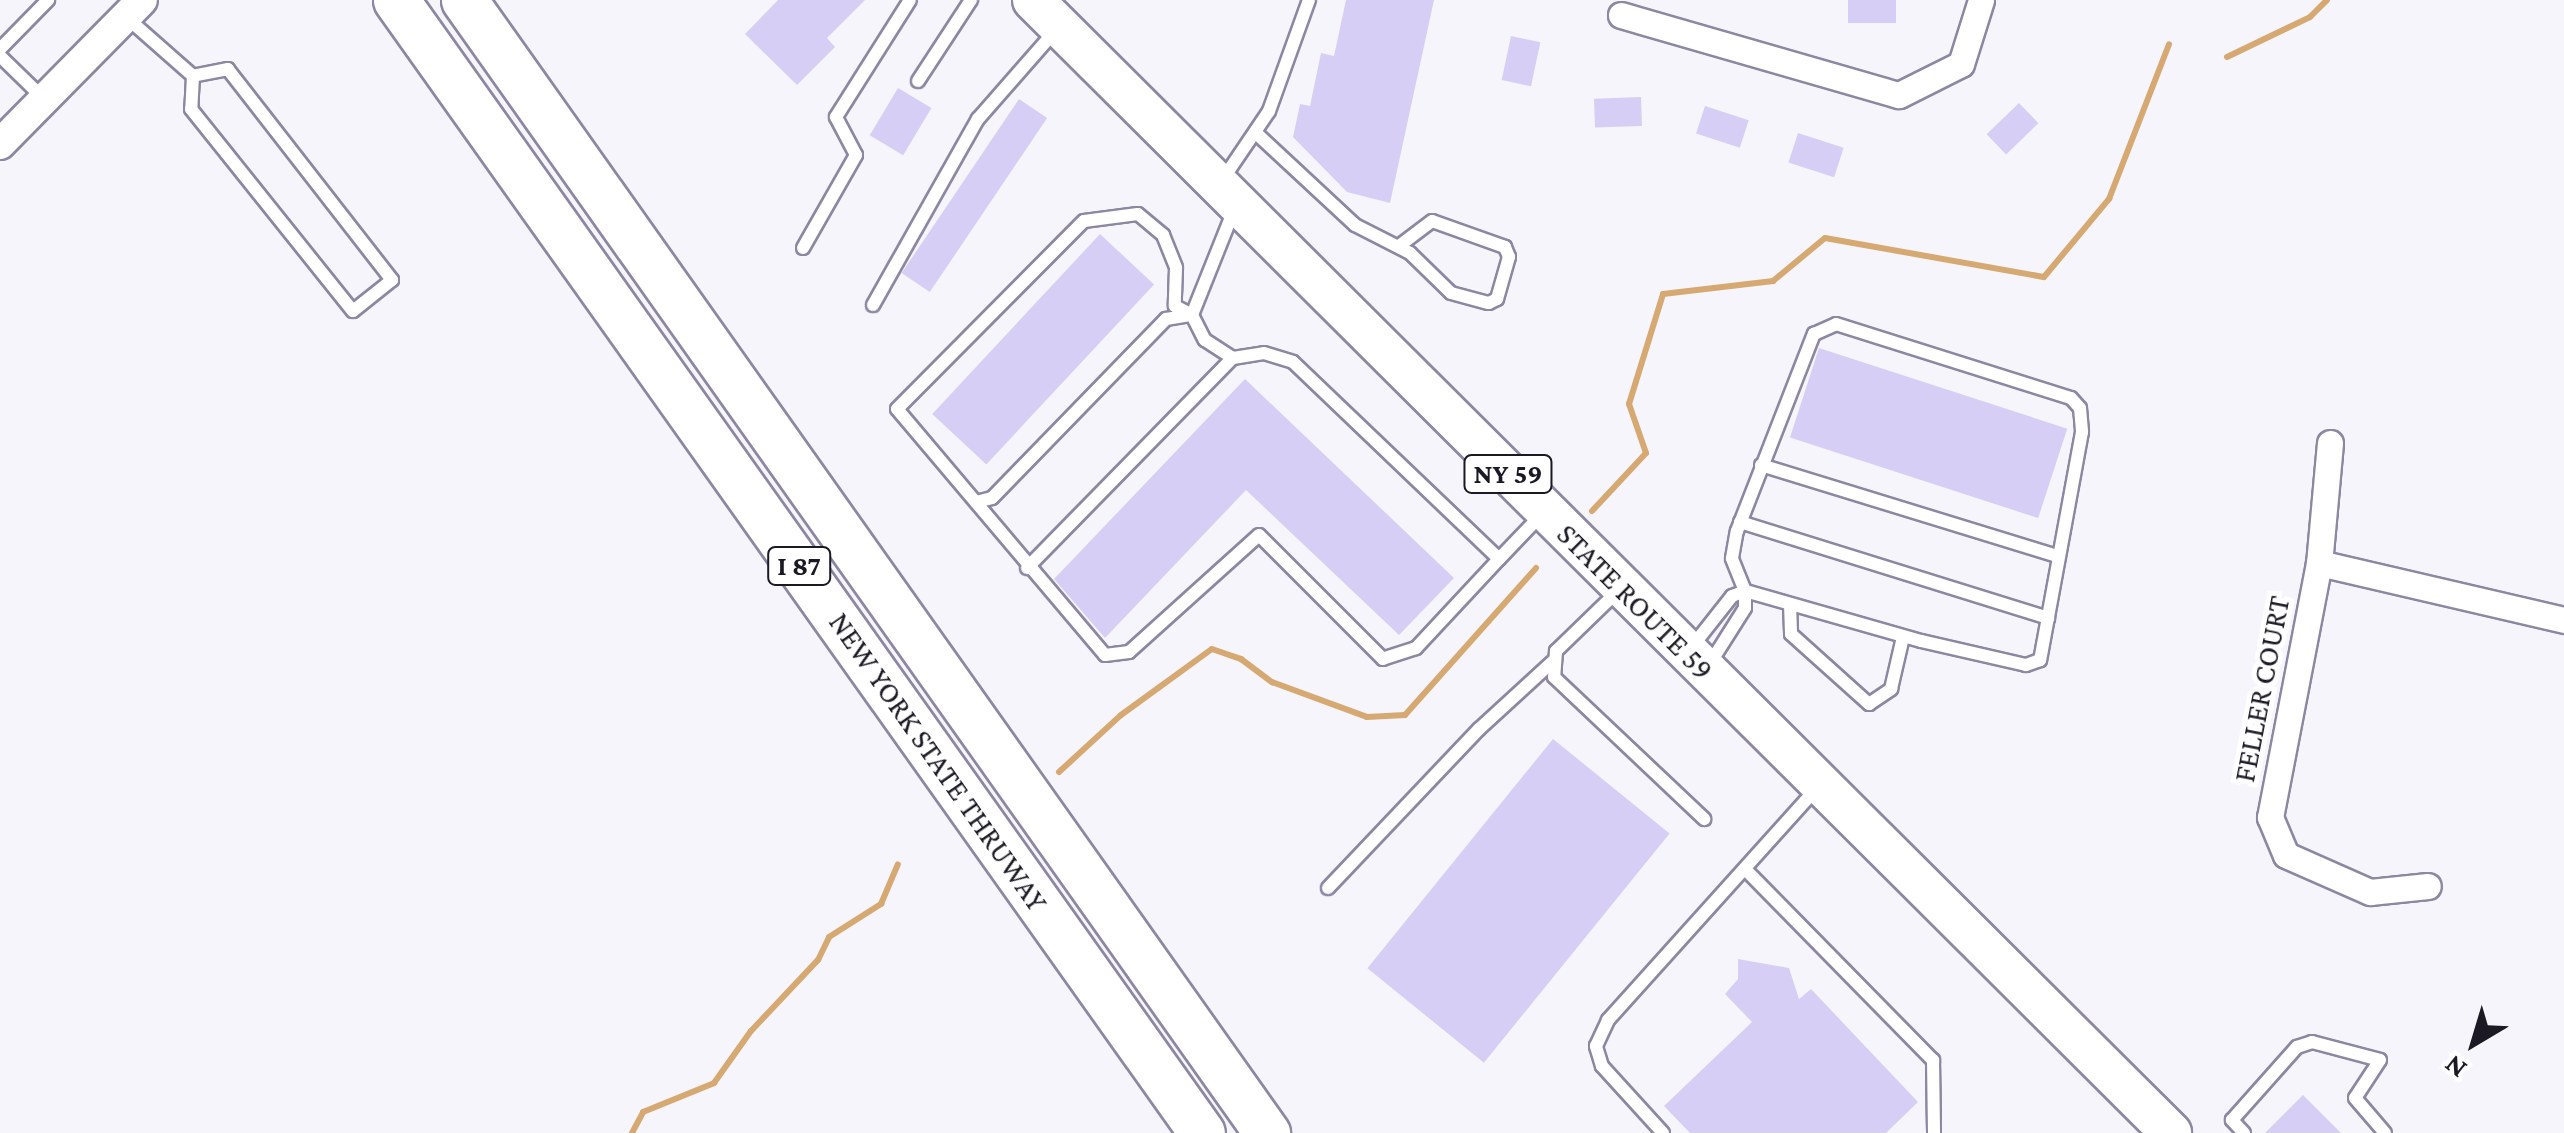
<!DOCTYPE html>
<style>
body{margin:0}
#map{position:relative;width:2564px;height:1133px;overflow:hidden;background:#f6f5fb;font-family:"Crimson Pro",serif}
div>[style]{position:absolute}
.stream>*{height:6px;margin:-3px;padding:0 3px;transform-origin:3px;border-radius:3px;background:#d5a971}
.building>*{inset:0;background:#d7cef5;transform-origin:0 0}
.roads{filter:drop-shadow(2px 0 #8d87a2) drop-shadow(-2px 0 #8d87a2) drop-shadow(0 2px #8d87a2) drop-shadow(0 -2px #8d87a2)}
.service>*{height:12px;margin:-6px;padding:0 6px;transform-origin:6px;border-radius:6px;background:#fff}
.minor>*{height:25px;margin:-12.5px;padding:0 12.5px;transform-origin:12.5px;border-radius:12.5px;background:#fff}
.tertiary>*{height:30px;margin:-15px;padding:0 15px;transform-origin:15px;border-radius:15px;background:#fff}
.primary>*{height:40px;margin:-20px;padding:0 20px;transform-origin:20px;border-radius:20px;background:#fff}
.motorway>*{height:45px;margin:-22.5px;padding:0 22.5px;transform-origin:22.5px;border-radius:22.5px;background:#fff}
span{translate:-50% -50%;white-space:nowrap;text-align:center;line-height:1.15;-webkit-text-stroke:10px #fff;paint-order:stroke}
.shield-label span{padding:2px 8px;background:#fff;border:2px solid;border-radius:8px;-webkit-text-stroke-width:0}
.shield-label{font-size:28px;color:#1b1923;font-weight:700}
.street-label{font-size:30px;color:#1b1923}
.north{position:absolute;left:2424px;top:993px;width:100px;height:100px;-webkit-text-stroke:8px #fff;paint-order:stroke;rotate:218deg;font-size:28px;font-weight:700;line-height:40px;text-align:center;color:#1b1923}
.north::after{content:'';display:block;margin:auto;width:35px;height:45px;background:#1b1923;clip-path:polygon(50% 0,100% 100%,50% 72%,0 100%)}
</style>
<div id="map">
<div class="stream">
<div style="left:2227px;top:57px;width:92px;rotate:-25.7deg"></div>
<div style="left:2310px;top:17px;width:24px;rotate:-45deg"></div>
<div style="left:1592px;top:511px;width:79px;rotate:-47deg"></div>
<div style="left:1646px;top:453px;width:52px;rotate:-109.1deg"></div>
<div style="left:1629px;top:404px;width:115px;rotate:-72.8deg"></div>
<div style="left:1663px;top:294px;width:111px;rotate:-6.7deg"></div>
<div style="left:1773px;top:281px;width:67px;rotate:-39.6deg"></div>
<div style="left:1825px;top:238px;width:222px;rotate:10.1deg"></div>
<div style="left:2044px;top:277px;width:102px;rotate:-50.2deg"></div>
<div style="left:2109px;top:199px;width:166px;rotate:-68.8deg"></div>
<div style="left:1059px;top:772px;width:84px;rotate:-42.6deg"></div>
<div style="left:1121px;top:715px;width:112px;rotate:-36deg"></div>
<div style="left:1212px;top:649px;width:31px;rotate:19deg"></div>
<div style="left:1241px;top:659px;width:39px;rotate:37deg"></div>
<div style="left:1272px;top:682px;width:101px;rotate:20.2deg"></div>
<div style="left:1367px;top:717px;width:38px;rotate:-3deg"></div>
<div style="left:1405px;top:715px;width:197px;rotate:-48.3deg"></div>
<div style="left:632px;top:1133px;width:24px;rotate:-62deg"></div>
<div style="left:643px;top:1112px;width:77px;rotate:-22.2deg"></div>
<div style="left:714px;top:1083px;width:64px;rotate:-54.6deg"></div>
<div style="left:751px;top:1031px;width:98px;rotate:-46.7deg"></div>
<div style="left:818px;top:960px;width:25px;rotate:-64deg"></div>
<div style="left:829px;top:937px;width:62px;rotate:-32.4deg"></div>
<div style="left:881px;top:904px;width:43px;rotate:-67deg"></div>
</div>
<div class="building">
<div style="clip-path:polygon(778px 0,865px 0,827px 38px,835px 47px,797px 85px,745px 34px)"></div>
<div style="clip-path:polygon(1346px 0,1434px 0,1390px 203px,1347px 192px,1293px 137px,1300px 104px,1310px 106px,1321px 53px,1334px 56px)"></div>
<div style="left:1848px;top:0;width:48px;height:23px"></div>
<div style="left:1511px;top:36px;width:30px;height:45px;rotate:12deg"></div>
<div style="left:898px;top:88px;width:39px;height:55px;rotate:31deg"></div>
<div style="left:1641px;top:97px;width:29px;height:47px;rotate:88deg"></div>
<div style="left:1019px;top:99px;width:34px;height:210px;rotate:34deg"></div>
<div style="left:2019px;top:103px;width:28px;height:45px;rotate:46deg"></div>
<div style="left:1705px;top:106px;width:46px;height:29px;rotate:18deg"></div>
<div style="left:1798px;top:133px;width:48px;height:31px;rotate:18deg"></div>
<div style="left:1100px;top:234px;width:74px;height:246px;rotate:43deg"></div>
<div style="left:1819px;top:348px;width:261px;height:94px;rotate:18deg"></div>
<div style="clip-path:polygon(1245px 379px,1454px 578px,1399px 635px,1246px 490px,1105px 638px,1054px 579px)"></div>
<div style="left:1553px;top:739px;width:150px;height:295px;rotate:39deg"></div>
<div style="clip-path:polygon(1738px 959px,1789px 968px,1799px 999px,1811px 989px,1918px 1102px,1886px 1133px,1690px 1133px,1664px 1106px,1752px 1022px,1725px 994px,1738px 979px)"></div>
<div style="clip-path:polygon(2303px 1095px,2341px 1133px,2265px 1133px)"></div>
</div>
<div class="roads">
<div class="service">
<div style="left:126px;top:17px;width:89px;rotate:41.4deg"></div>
<div style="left:193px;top:76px;width:33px;rotate:93deg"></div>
<div style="left:191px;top:109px;width:259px;rotate:51.3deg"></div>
<div style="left:353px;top:311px;width:50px;rotate:-38.5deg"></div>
<div style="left:392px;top:280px;width:267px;rotate:-127.9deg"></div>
<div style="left:228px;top:69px;width:36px;rotate:169deg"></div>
<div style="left:0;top:49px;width:69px;rotate:-45.6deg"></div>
<div style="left:0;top:56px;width:60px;rotate:44.3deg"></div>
<div style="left:918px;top:81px;width:97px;rotate:-56.8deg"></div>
<div style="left:1256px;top:133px;width:135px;rotate:42.9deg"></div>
<div style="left:1355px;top:225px;width:62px;rotate:27deg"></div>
<div style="left:1410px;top:253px;width:57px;rotate:44.3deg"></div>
<div style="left:1451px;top:293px;width:39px;rotate:15deg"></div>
<div style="left:1489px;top:303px;width:9px;rotate:-27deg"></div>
<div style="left:1497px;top:299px;width:44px;rotate:-74.1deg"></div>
<div style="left:1509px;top:257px;width:11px;rotate:-112deg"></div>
<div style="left:1505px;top:247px;width:77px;rotate:-160.4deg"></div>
<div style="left:1432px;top:221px;width:41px;rotate:142.9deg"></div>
<div style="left:1223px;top:179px;width:82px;rotate:-55.9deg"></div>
<div style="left:1269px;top:111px;width:118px;rotate:-70.2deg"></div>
<div style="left:803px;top:248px;width:107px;rotate:-60.3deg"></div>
<div style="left:856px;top:155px;width:43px;rotate:-117.8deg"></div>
<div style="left:836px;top:117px;width:138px;rotate:-57.7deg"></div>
<div style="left:873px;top:305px;width:214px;rotate:-60.6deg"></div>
<div style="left:978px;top:119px;width:118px;rotate:-48.8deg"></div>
<div style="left:1192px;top:315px;width:113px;rotate:-68.2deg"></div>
<div style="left:1836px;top:324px;width:246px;rotate:17.5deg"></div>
<div style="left:2071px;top:398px;width:13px;rotate:48deg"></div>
<div style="left:2080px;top:408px;width:24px;rotate:85deg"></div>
<div style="left:2082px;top:432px;width:232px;rotate:100.4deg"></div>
<div style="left:2040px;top:660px;width:15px;rotate:160deg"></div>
<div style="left:2026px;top:665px;width:108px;rotate:-167.1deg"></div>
<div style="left:1921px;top:641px;width:183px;rotate:-164.1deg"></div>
<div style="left:1745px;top:591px;width:35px;rotate:-112deg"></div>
<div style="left:1732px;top:558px;width:27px;rotate:-80deg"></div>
<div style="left:1737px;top:531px;width:212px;rotate:-68.7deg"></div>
<div style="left:1814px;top:334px;width:24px;rotate:-24deg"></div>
<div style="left:1761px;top:465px;width:309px;rotate:17.1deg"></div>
<div style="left:976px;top:502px;width:16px;rotate:-14deg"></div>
<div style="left:992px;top:498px;width:250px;rotate:-45.8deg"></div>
<div style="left:1166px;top:319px;width:26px;rotate:-9deg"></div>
<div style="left:1740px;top:522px;width:323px;rotate:17.3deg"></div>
<div style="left:1499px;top:559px;width:122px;rotate:133deg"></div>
<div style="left:1416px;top:648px;width:35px;rotate:162deg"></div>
<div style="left:1383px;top:659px;width:175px;rotate:-135deg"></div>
<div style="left:1259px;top:535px;width:175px;rotate:138deg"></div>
<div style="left:1129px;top:652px;width:24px;rotate:173deg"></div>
<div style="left:1105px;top:655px;width:322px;rotate:-130.2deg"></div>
<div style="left:897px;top:409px;width:265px;rotate:-45.2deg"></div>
<div style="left:1084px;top:221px;width:54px;rotate:-7.4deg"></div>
<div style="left:1138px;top:214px;width:33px;rotate:40deg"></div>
<div style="left:1163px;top:235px;width:35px;rotate:68deg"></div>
<div style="left:1176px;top:268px;width:38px;rotate:92deg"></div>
<div style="left:1175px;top:306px;width:19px;rotate:28deg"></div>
<div style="left:1192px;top:315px;width:28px;rotate:63deg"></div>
<div style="left:1205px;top:340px;width:33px;rotate:33deg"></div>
<div style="left:1233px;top:358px;width:31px;rotate:-9deg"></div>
<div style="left:1264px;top:353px;width:30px;rotate:17deg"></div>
<div style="left:1293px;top:362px;width:285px;rotate:43.7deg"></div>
<div style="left:1499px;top:559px;width:61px;rotate:-46.3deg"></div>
<div style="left:1027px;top:568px;width:294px;rotate:-45.6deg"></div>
<div style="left:1619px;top:590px;width:88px;rotate:135.9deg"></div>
<div style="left:1556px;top:651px;width:26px;rotate:94deg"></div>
<div style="left:1554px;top:677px;width:207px;rotate:43.4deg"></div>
<div style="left:1790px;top:604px;width:30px;rotate:88deg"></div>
<div style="left:1791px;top:634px;width:105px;rotate:41.9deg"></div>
<div style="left:1869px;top:704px;width:27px;rotate:-34deg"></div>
<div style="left:1891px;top:689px;width:53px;rotate:-77deg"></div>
<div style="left:1691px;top:648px;width:66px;rotate:-51.7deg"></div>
<div style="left:1732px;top:596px;width:14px;rotate:-21deg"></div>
<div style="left:1745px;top:591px;width:17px;rotate:90deg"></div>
<div style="left:1745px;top:608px;width:67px;rotate:122.3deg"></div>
<div style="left:1746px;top:870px;width:267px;rotate:45.5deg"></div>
<div style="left:1933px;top:1060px;width:73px;rotate:89.2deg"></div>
<div style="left:1328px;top:888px;width:219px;rotate:-46.5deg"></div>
<div style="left:1479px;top:729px;width:99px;rotate:-42.5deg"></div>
<div style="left:1663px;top:1133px;width:91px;rotate:-132.3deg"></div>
<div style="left:1602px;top:1066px;width:21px;rotate:-107deg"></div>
<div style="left:1596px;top:1046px;width:29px;rotate:-65deg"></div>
<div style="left:1608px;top:1020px;width:314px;rotate:-48deg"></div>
<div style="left:2244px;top:1133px;width:18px;rotate:-133deg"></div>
<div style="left:2232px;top:1120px;width:98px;rotate:-48.3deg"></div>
<div style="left:2297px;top:1047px;width:16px;rotate:-18deg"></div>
<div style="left:2312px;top:1042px;width:70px;rotate:14.8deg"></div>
<div style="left:2380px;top:1060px;width:45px;rotate:123.3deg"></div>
<div style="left:2355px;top:1098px;width:46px;rotate:49.4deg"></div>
</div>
<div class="minor">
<div style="left:1621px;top:15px;width:289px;rotate:16.1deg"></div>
<div style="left:1899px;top:95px;width:69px;rotate:-26.6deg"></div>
<div style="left:1961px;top:64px;width:67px;rotate:-72.6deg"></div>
<div style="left:2330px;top:443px;width:121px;rotate:95.2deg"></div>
<div style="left:2319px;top:563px;width:259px;rotate:100.9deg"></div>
<div style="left:2270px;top:817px;width:41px;rotate:67.2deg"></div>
<div style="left:2286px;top:855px;width:92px;rotate:23.8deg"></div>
<div style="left:2370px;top:892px;width:58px;rotate:-5.9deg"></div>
<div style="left:2319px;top:563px;width:252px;rotate:13.1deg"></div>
</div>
<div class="tertiary">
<div style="left:0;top:144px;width:202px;rotate:-45.4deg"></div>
</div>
<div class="primary">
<div style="left:1033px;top:0;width:1606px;rotate:44.87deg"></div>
</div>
<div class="motorway">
<div style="left:396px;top:0;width:1390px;rotate:54.57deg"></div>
<div style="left:464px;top:0;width:1389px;rotate:54.67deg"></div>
</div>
</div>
<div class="shield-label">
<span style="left:1508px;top:474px">NY 59</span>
<span style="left:799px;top:566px">I 87</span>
</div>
<div class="street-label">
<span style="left:1635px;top:602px;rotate:45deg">STATE ROUTE 59</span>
<span style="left:2262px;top:689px;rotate:-79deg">FELLER COURT</span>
<span style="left:938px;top:762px;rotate:55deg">NEW YORK STATE THRUWAY</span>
</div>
<div class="north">N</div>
</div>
